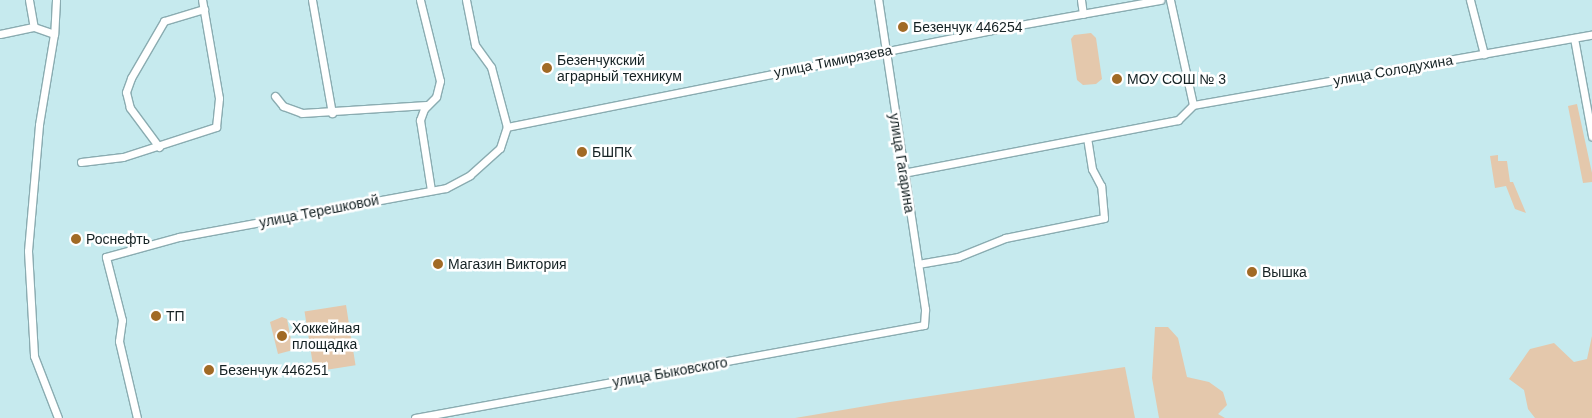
<!DOCTYPE html>
<meta charset="utf-8">
<style>
body{margin:0}
#map{position:relative;width:1592px;height:418px;overflow:hidden;background:#c6eaee;font-family:Helvetica,sans-serif}
div>[style]{position:absolute}
.green>*{inset:0;background:#e4c8ac;transform-origin:0 0}
.roads{filter:drop-shadow(1px 0 #8aacb1) drop-shadow(-1px 0 #8aacb1) drop-shadow(0 1px #8aacb1) drop-shadow(0 -1px #8aacb1)}
.minor>*{height:7px;margin:-3.5px;padding:0 3.5px;transform-origin:3.5px;border-radius:3.5px;background:#fff}
.dots>*{width:14px;height:14px;translate:-50% -50%;box-sizing:border-box;border:2px solid #fff;border-radius:50%}
span{translate:-50% -50%;white-space:nowrap;text-align:center;line-height:1.15;-webkit-text-stroke:5px #fff;paint-order:stroke}
.poi-label{font-size:14px;color:#142123}
.left{translate:0 -50%;text-align:left}
.street-label{font-size:14px;color:#142123}
</style>
<div id="map">
<div class="green">
<div style="clip-path:polygon(1091px 33px,1096px 38px,1102px 79px,1096px 84px,1083px 85px,1077px 80px,1071px 39px,1074px 35px)"></div>
<div style="clip-path:polygon(1577px 104px,1592px 173px,1592px 182px,1583px 183px,1568px 106px)"></div>
<div style="clip-path:polygon(1498px 155px,1498px 161px,1507px 161px,1510px 182px,1513px 182px,1526px 213px,1515px 209px,1506px 186px,1495px 188px,1490px 156px)"></div>
<div style="left:346px;top:305px;width:61px;height:42px;rotate:81deg"></div>
<div style="clip-path:polygon(282px 317px,287px 319px,293px 350px,278px 354px,270px 322px)"></div>
<div style="clip-path:polygon(1155px 327px,1168px 327px,1178px 338px,1187px 377px,1209px 382px,1223px 392px,1227px 405px,1218px 414px,1225px 418px,1159px 418px,1152px 378px)"></div>
<div style="clip-path:polygon(1592px 336px,1592px 418px,1535px 418px,1528px 409px,1524px 390px,1509px 379px,1530px 349px,1554px 343px,1574px 362px,1587px 359px)"></div>
<div style="clip-path:polygon(1125px 367px,1135px 418px,795px 418px,890px 402px)"></div>
</div>
<div class="roads">
<div class="minor">
<div style="left:29px;top:0;width:27px;rotate:80deg"></div>
<div style="left:56px;top:0;width:34px;rotate:93deg"></div>
<div style="left:54px;top:34px;width:92px;rotate:99.4deg"></div>
<div style="left:39px;top:125px;width:126px;rotate:95deg"></div>
<div style="left:28px;top:251px;width:105px;rotate:86.7deg"></div>
<div style="left:34px;top:356px;width:66px;rotate:68.8deg"></div>
<div style="left:312px;top:0;width:115px;rotate:80deg"></div>
<div style="left:420px;top:0;width:83px;rotate:76.1deg"></div>
<div style="left:440px;top:81px;width:16px;rotate:104deg"></div>
<div style="left:436px;top:97px;width:17px;rotate:135deg"></div>
<div style="left:424px;top:109px;width:12px;rotate:110deg"></div>
<div style="left:420px;top:120px;width:71px;rotate:81.1deg"></div>
<div style="left:1081px;top:0;width:14px;rotate:82deg"></div>
<div style="left:1170px;top:0;width:107px;rotate:77.6deg"></div>
<div style="left:1470px;top:0;width:56px;rotate:75.5deg"></div>
<div style="left:0;top:34px;width:35px;rotate:-12deg"></div>
<div style="left:34px;top:27px;width:21px;rotate:19deg"></div>
<div style="left:1574px;top:38px;width:100px;rotate:79.6deg"></div>
<div style="left:275px;top:96px;width:13px;rotate:51deg"></div>
<div style="left:283px;top:106px;width:20px;rotate:20deg"></div>
<div style="left:302px;top:113px;width:125px;rotate:-3.7deg"></div>
<div style="left:1193px;top:105px;width:405px;rotate:-10deg"></div>
<div style="left:507px;top:127px;width:500px;rotate:-11.3deg"></div>
<div style="left:997px;top:29px;width:166px;rotate:-10.1deg"></div>
<div style="left:159px;top:147px;width:49px;rotate:-126.6deg"></div>
<div style="left:130px;top:108px;width:16px;rotate:-104deg"></div>
<div style="left:126px;top:92px;width:15px;rotate:-70deg"></div>
<div style="left:131px;top:78px;width:66px;rotate:-59.9deg"></div>
<div style="left:164px;top:21px;width:42px;rotate:-16.7deg"></div>
<div style="left:81px;top:162px;width:42px;rotate:-6.8deg"></div>
<div style="left:123px;top:157px;width:98px;rotate:-17.9deg"></div>
<div style="left:216px;top:127px;width:29px;rotate:-84deg"></div>
<div style="left:219px;top:98px;width:99px;rotate:-99.8deg"></div>
<div style="left:903px;top:173px;width:280px;rotate:-10.9deg"></div>
<div style="left:1178px;top:120px;width:21px;rotate:-45deg"></div>
<div style="left:918px;top:264px;width:41px;rotate:-9.9deg"></div>
<div style="left:958px;top:257px;width:51px;rotate:-22deg"></div>
<div style="left:1005px;top:238px;width:101px;rotate:-11.4deg"></div>
<div style="left:1104px;top:218px;width:32px;rotate:-95deg"></div>
<div style="left:1101px;top:186px;width:19px;rotate:-118deg"></div>
<div style="left:1092px;top:169px;width:31px;rotate:-99deg"></div>
<div style="left:137px;top:418px;width:79px;rotate:-103.2deg"></div>
<div style="left:119px;top:341px;width:21px;rotate:-82deg"></div>
<div style="left:122px;top:320px;width:65px;rotate:-104.3deg"></div>
<div style="left:106px;top:257px;width:76px;rotate:-15.3deg"></div>
<div style="left:179px;top:237px;width:271px;rotate:-10.4deg"></div>
<div style="left:446px;top:188px;width:27px;rotate:-28deg"></div>
<div style="left:470px;top:175px;width:40px;rotate:-42deg"></div>
<div style="left:500px;top:148px;width:22px;rotate:-72deg"></div>
<div style="left:507px;top:127px;width:62px;rotate:-104.9deg"></div>
<div style="left:491px;top:67px;width:27px;rotate:-126deg"></div>
<div style="left:475px;top:45px;width:46px;rotate:-101.3deg"></div>
<div style="left:415px;top:418px;width:517px;rotate:-10.35deg"></div>
<div style="left:924px;top:325px;width:16px;rotate:-86deg"></div>
<div style="left:925px;top:309px;width:313px;rotate:-98.6deg"></div>
</div>
</div>
<div class="dots">
<div style="left:903px;top:27px;background:#a16a25"></div>
<div style="left:547px;top:68px;background:#a16a25"></div>
<div style="left:1117px;top:79px;background:#a16a25"></div>
<div style="left:582px;top:152px;background:#a16a25"></div>
<div style="left:76px;top:239px;background:#a16a25"></div>
<div style="left:438px;top:264px;background:#a16a25"></div>
<div style="left:1252px;top:272px;background:#a16a25"></div>
<div style="left:156px;top:316px;background:#a16a25"></div>
<div style="left:282px;top:336px;background:#a16a25"></div>
<div style="left:209px;top:370px;background:#a16a25"></div>
</div>
<div class="poi-label">
<span class="left" style="left:913px;top:27px">Безенчук 446254</span>
<span class="left" style="left:557px;top:68px">Безенчукский<br>аграрный техникум</span>
<span class="left" style="left:1127px;top:79px">МОУ СОШ № 3</span>
<span class="left" style="left:592px;top:152px">БШПК</span>
<span class="left" style="left:86px;top:239px">Роснефть</span>
<span class="left" style="left:448px;top:264px">Магазин Виктория</span>
<span class="left" style="left:1262px;top:272px">Вышка</span>
<span class="left" style="left:166px;top:316px">ТП</span>
<span class="left" style="left:292px;top:336px">Хоккейная<br>площадка</span>
<span class="left" style="left:219px;top:370px">Безенчук 446251</span>
</div>
<div class="street-label">
<span style="left:833px;top:61px;rotate:-11deg">улица Тимирязева</span>
<span style="left:1393px;top:70px;rotate:-10deg">улица Солодухина</span>
<span style="left:902px;top:163px;rotate:81deg">улица Гагарина</span>
<span style="left:319px;top:211px;rotate:-11deg">улица Терешковой</span>
<span style="left:670px;top:372px;rotate:-10deg">улица Быковского</span>
</div>
</div>
